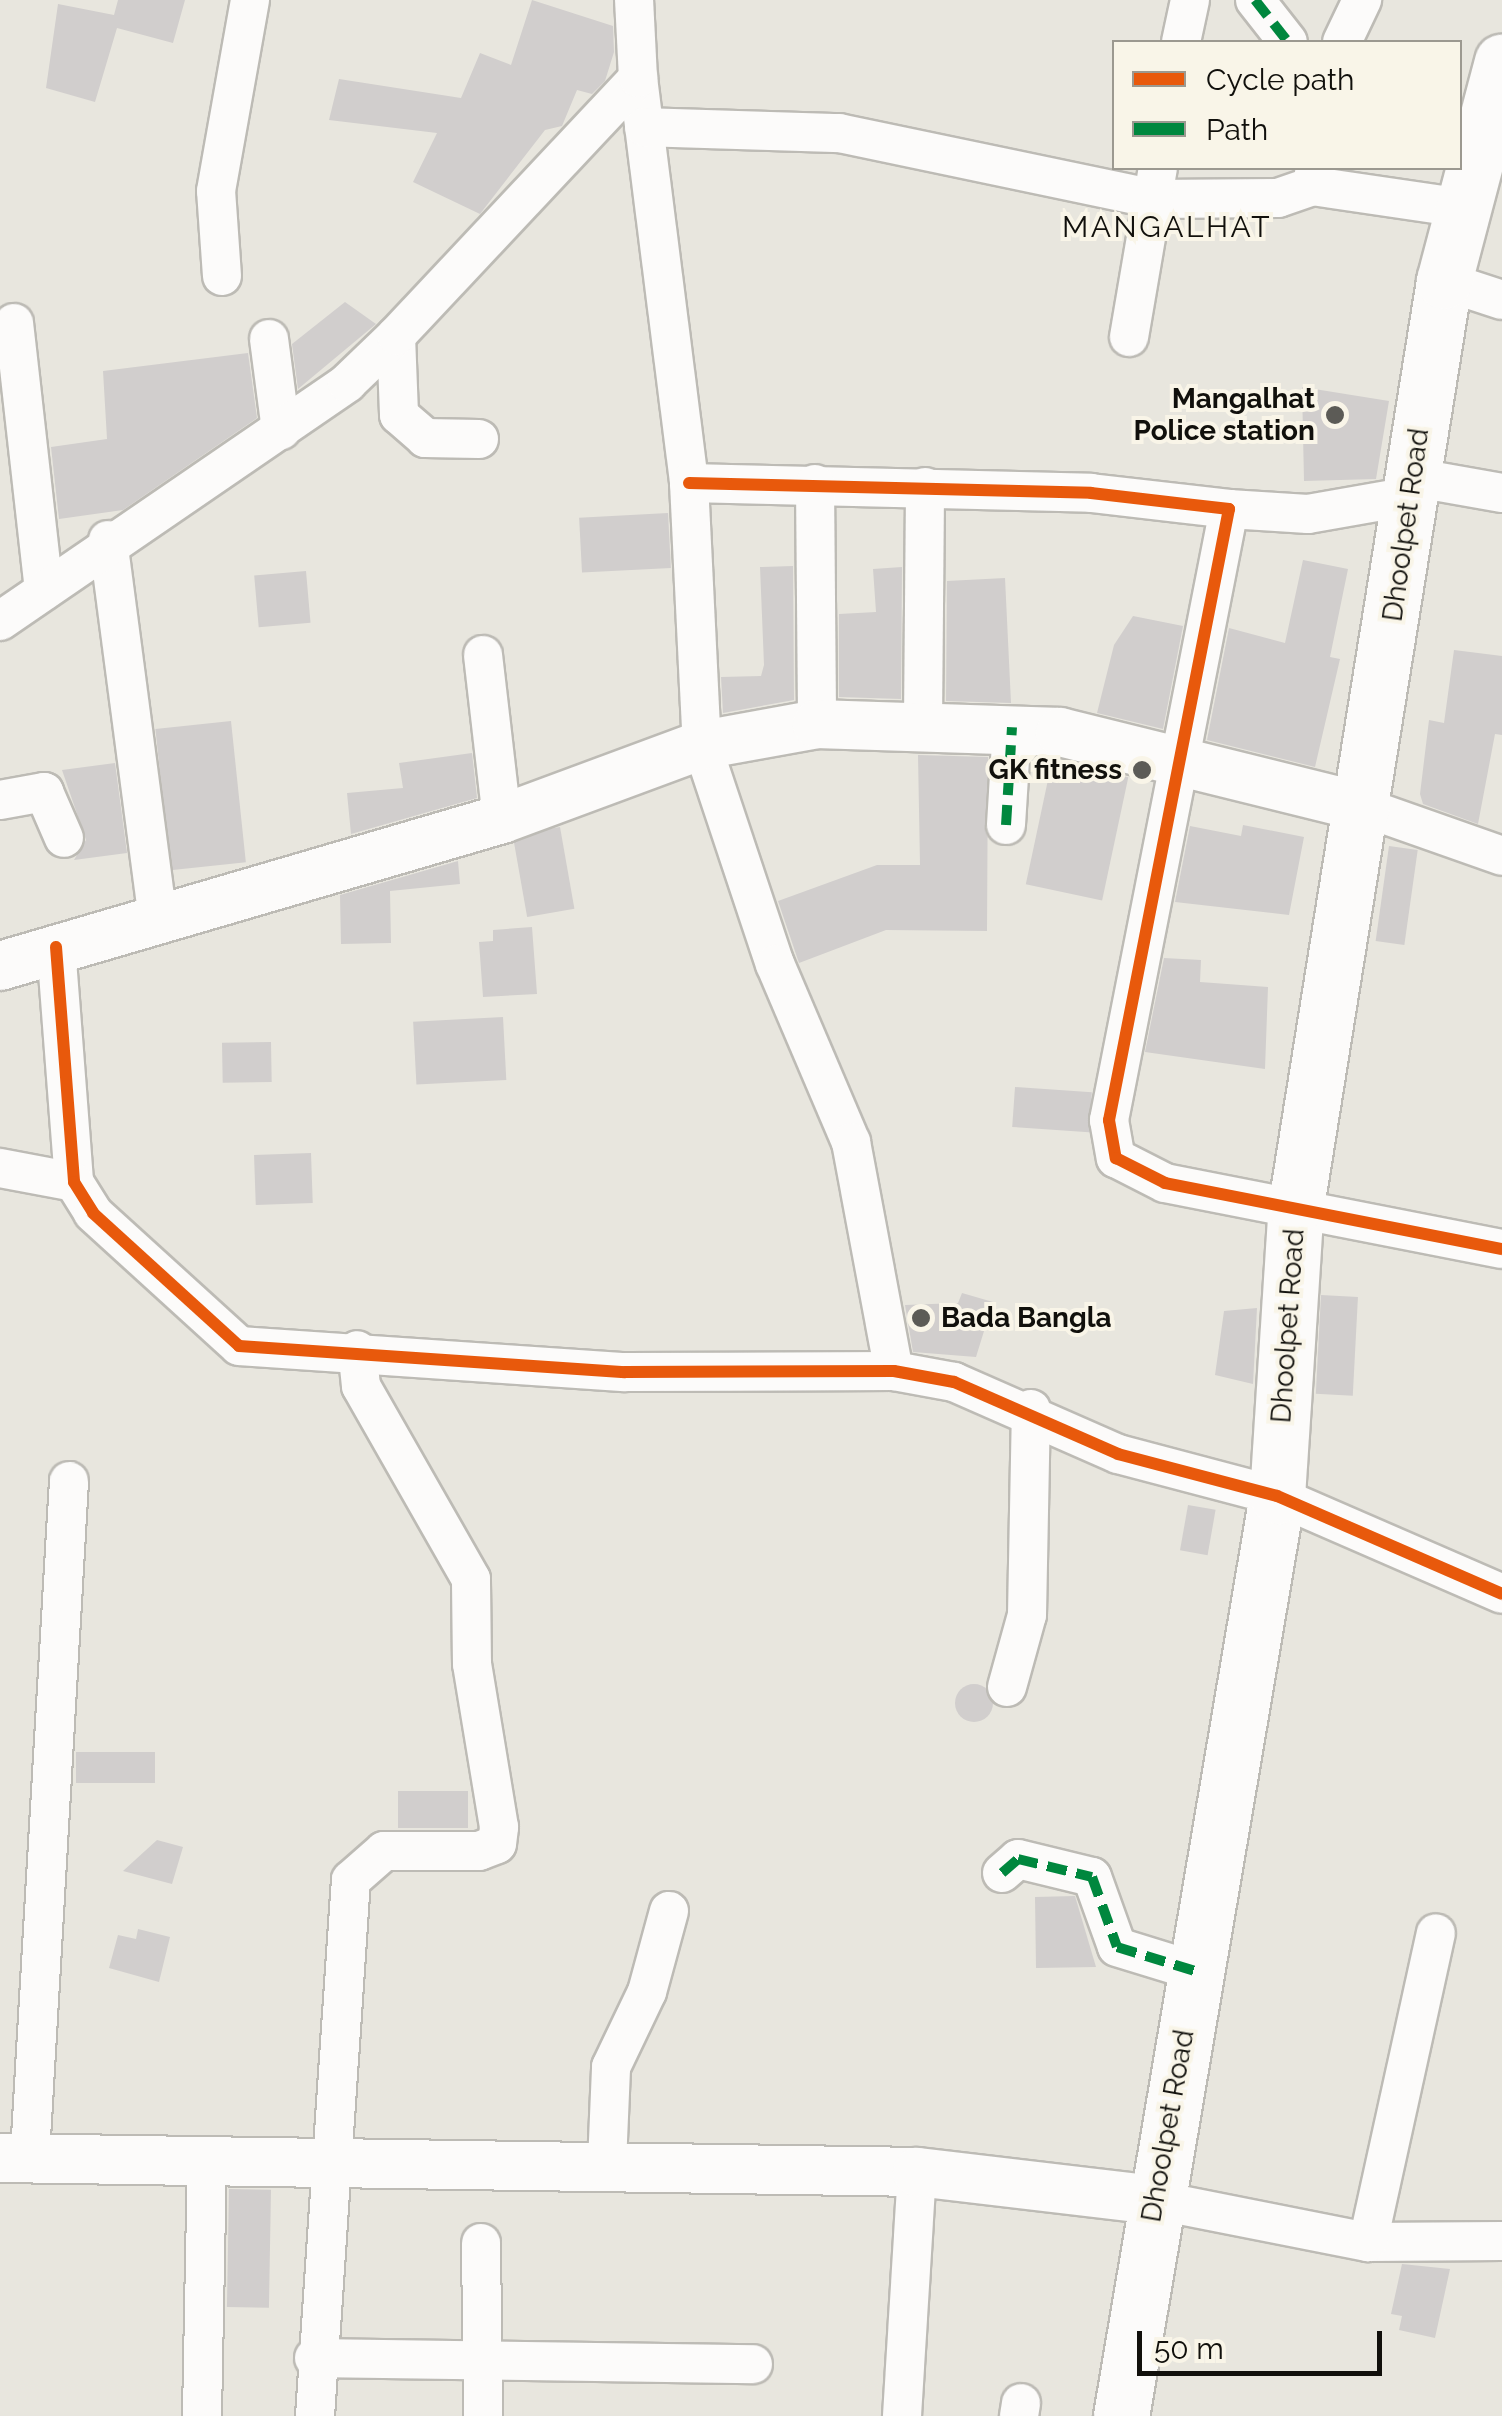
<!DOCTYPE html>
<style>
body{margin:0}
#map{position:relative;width:1502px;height:2416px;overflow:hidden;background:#e8e6de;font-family:Raleway,sans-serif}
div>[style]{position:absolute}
.building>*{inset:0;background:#d1cecd;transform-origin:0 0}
.round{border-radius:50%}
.roads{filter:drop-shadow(2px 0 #bdbbb5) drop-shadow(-2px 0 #bdbbb5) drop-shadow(0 2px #bdbbb5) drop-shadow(0 -2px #bdbbb5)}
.minor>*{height:38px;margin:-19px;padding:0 19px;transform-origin:19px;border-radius:19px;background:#fcfbfa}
.tertiary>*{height:48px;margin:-24px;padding:0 24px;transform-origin:24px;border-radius:24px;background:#fcfbfa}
.secondary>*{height:55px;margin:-27.5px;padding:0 27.5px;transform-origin:27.5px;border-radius:27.5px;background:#fcfbfa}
.quiet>*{height:10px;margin-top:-5px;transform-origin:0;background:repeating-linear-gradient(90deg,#00873e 0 20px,transparent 0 30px)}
.cycleway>*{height:12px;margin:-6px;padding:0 6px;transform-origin:6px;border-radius:6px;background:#e8590c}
.dots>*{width:28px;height:28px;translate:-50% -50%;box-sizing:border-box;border:5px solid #f9f5e8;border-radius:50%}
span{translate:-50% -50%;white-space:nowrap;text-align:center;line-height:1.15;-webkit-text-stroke:8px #f9f5e8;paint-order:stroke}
.poi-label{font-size:28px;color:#11100c;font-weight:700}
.right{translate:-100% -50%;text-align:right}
.left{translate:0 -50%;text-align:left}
.street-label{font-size:28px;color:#11100c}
.neighbourhood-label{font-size:30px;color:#11100c;letter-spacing:2.5px}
.legend{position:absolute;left:1112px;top:40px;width:350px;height:130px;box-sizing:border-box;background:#f9f5e8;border:2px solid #9c9990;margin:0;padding:12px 18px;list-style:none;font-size:30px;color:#11100c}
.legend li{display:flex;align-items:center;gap:20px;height:50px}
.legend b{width:50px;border:2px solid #9c9990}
.scale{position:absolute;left:1137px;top:2331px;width:245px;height:45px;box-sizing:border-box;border:5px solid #11100c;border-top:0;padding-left:12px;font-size:30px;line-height:35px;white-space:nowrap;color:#11100c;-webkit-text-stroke:8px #f9f5e8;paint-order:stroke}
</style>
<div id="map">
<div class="building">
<div style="clip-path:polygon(118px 0,185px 0,173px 43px,117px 28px,95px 102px,46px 88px,58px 4px,114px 15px)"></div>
<div style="clip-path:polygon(532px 0,613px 26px,614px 52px,605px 81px,592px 94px,577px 90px,562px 126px,545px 130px,480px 214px,413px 182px,437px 133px,329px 120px,339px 79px,461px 98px,480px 53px,511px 65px)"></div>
<div style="clip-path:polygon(345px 302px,376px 324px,298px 389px,292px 344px)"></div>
<div style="clip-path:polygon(248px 353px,257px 418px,123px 510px,59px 519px,51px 447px,107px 439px,103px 371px)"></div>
<div style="clip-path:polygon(1302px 387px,1389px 401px,1376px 479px,1304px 481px)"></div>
<div style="left:668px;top:513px;width:55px;height:89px;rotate:87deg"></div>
<div style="clip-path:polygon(1303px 560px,1348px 569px,1330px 657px,1340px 659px,1315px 767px,1207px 740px,1229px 628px,1285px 643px)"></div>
<div style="clip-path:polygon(793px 566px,794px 700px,723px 713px,721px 677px,761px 676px,764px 665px,760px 567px)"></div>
<div style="clip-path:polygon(902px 567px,901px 699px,839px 697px,839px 614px,876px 612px,873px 569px)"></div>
<div style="left:306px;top:571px;width:52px;height:52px;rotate:85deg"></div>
<div style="clip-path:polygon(1005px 578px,1011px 703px,946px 701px,947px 581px)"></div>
<div style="clip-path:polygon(1133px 616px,1183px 626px,1163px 729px,1097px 713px,1114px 645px)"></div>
<div style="clip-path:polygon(1454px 650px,1502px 656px,1502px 735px,1495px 734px,1478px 824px,1423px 804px,1420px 794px,1429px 720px,1444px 723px)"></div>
<div style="left:231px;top:721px;width:142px;height:76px;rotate:84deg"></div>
<div style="clip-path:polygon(472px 753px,477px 798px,351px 834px,347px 793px,403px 788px,399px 763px)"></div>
<div style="clip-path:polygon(918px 755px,988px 757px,987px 931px,886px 930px,799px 963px,778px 901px,877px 865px,920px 865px)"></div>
<div style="left:1052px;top:761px;width:78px;height:126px;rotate:12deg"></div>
<div style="clip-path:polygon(115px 763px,127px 853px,74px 860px,86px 840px,62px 770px)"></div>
<div style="clip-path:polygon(1243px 825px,1304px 837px,1289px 915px,1175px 902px,1190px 826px,1241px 836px)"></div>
<div style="left:560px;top:827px;width:83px;height:48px;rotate:80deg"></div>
<div style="left:1389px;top:846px;width:29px;height:96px;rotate:8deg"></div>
<div style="clip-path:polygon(458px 861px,460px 884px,390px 891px,391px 943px,341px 944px,340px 895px)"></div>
<div style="clip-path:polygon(532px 927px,537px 994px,483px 997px,479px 942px,493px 941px,493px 930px)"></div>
<div style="clip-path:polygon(1164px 958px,1201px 960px,1200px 982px,1268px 987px,1265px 1069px,1145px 1052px)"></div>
<div style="left:503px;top:1017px;width:63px;height:90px;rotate:87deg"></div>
<div style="left:271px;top:1042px;width:40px;height:49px;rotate:89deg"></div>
<div style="left:1015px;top:1087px;width:77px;height:40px;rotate:4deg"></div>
<div style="left:311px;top:1153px;width:50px;height:57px;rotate:88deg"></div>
<div style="clip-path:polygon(962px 1293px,993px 1302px,976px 1357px,913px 1352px,905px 1305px,958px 1303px)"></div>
<div style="left:1321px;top:1295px;width:37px;height:99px;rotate:3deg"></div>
<div style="clip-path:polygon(1257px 1308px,1253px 1384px,1215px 1375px,1224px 1311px)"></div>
<div style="left:1188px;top:1505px;width:28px;height:46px;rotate:10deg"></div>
<div class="round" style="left:955px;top:1684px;width:38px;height:38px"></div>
<div style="left:155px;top:1752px;width:31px;height:79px;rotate:90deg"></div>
<div style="left:398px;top:1791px;width:70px;height:37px"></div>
<div style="clip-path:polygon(157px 1840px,183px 1847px,172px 1884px,123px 1871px)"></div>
<div style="clip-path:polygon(1075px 1896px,1096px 1967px,1036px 1968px,1035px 1897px)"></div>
<div style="clip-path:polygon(138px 1929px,170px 1937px,159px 1982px,109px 1968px,118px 1935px,136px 1939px)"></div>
<div style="left:229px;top:2189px;width:42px;height:118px;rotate:1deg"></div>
<div style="clip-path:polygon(1402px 2264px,1450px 2269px,1435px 2338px,1399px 2330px,1402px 2316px,1391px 2314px)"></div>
</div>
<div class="roads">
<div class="minor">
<div style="left:1255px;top:0;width:53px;rotate:51.8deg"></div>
<div style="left:1181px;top:42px;width:43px;rotate:-77.9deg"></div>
<div style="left:1342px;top:42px;width:47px;rotate:-64.5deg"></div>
<div style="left:638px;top:78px;width:408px;rotate:82.8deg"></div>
<div style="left:689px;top:483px;width:262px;rotate:87.2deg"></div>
<div style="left:702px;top:745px;width:231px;rotate:71.6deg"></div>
<div style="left:775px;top:964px;width:194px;rotate:66.9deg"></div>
<div style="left:851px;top:1142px;width:233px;rotate:79.4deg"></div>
<div style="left:644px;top:127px;width:195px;rotate:1.8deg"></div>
<div style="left:839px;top:133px;width:322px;rotate:11.8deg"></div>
<div style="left:1154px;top:199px;width:124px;rotate:-0.5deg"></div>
<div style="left:1278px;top:198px;width:36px;rotate:-19deg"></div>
<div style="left:1312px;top:186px;width:18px;rotate:-81deg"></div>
<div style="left:1312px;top:186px;width:153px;rotate:8.3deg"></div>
<div style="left:222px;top:276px;width:85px;rotate:-94deg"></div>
<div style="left:216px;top:191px;width:194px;rotate:-79.9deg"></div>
<div style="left:1444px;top:281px;width:61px;rotate:18.1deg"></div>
<div style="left:14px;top:323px;width:269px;rotate:83.6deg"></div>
<div style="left:396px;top:336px;width:79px;rotate:87.8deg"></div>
<div style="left:399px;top:415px;width:35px;rotate:41deg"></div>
<div style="left:425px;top:438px;width:54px;rotate:1.1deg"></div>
<div style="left:1129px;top:337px;width:171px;rotate:-80.3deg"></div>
<div style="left:269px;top:339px;width:92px;rotate:82.5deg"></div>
<div style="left:689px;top:483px;width:402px;rotate:1.4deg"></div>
<div style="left:1091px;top:493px;width:139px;rotate:6.6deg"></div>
<div style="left:1229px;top:509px;width:623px;rotate:101.11deg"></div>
<div style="left:1109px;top:1120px;width:39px;rotate:80deg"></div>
<div style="left:1116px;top:1158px;width:55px;rotate:27deg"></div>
<div style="left:1165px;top:1183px;width:343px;rotate:11.1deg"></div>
<div style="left:815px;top:484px;width:240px;rotate:89.5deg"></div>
<div style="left:1229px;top:509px;width:79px;rotate:3.6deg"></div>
<div style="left:1308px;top:514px;width:104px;rotate:-10deg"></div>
<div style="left:1410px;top:496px;width:28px;rotate:-32deg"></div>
<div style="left:1434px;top:481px;width:69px;rotate:10deg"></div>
<div style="left:108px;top:540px;width:382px;rotate:82.5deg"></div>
<div style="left:0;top:621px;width:421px;rotate:-34.4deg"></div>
<div style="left:347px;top:383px;width:68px;rotate:-43.8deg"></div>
<div style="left:396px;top:336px;width:354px;rotate:-46.8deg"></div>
<div style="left:638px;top:78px;width:78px;rotate:-92.9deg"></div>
<div style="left:483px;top:655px;width:165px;rotate:83.4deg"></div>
<div style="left:923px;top:721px;width:234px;rotate:-89.5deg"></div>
<div style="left:0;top:800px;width:45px;rotate:-10.3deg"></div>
<div style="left:44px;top:792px;width:50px;rotate:66.5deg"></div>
<div style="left:1366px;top:808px;width:144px;rotate:19.4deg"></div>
<div style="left:1006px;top:825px;width:98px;rotate:-86.5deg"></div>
<div style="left:56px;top:947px;width:236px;rotate:85.6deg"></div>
<div style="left:74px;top:1182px;width:36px;rotate:58deg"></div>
<div style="left:93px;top:1213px;width:197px;rotate:42.3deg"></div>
<div style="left:239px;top:1346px;width:387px;rotate:3.9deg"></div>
<div style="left:625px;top:1372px;width:269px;rotate:-0.2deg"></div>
<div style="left:894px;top:1371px;width:61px;rotate:10.4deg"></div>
<div style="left:954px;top:1382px;width:179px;rotate:23.7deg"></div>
<div style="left:1118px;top:1454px;width:164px;rotate:14.8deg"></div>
<div style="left:1277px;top:1496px;width:245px;rotate:23.5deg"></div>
<div style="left:0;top:1168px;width:75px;rotate:10.7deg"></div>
<div style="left:1007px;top:1687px;width:75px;rotate:-74.5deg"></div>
<div style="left:1027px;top:1615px;width:206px;rotate:-88.9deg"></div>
<div style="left:1002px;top:1873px;width:21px;rotate:-41deg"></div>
<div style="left:1018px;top:1859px;width:76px;rotate:13.7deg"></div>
<div style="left:1092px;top:1877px;width:74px;rotate:70.3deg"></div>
<div style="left:1117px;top:1947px;width:82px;rotate:17.1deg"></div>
<div style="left:30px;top:2155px;width:675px;rotate:-86.69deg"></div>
<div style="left:607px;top:2164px;width:97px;rotate:-87.6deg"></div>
<div style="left:611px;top:2067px;width:83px;rotate:-64.4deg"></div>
<div style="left:647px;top:1992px;width:84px;rotate:-74.8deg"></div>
<div style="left:1155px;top:2200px;width:217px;rotate:11.2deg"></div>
<div style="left:1368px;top:2242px;width:134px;rotate:-0.4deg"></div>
<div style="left:1368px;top:2242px;width:316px;rotate:-77.6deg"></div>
<div style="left:481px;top:2243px;width:173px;rotate:89.3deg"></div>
<div style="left:314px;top:2358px;width:439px;rotate:0.8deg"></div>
<div style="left:202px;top:2416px;width:260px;rotate:-88.9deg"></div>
<div style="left:315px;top:2416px;width:537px;rotate:-86.16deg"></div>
<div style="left:351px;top:1880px;width:44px;rotate:-41.3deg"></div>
<div style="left:384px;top:1851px;width:95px"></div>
<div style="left:479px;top:1851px;width:19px;rotate:-21deg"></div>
<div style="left:497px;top:1844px;width:17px;rotate:-83deg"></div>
<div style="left:499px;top:1827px;width:165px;rotate:-99.4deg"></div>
<div style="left:472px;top:1664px;width:85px;rotate:-90.7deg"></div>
<div style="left:471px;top:1579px;width:222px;rotate:-119.7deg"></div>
<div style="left:361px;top:1386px;width:36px;rotate:-96deg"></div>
<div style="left:902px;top:2416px;width:244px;rotate:-86.5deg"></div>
<div style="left:1019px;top:2416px;width:13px;rotate:-81deg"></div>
</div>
<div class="tertiary">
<div style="left:0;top:966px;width:523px;rotate:-16.32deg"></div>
<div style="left:502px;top:819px;width:213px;rotate:-20.3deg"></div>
<div style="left:702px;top:745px;width:117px;rotate:-10.3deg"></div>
<div style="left:817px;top:724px;width:243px;rotate:1.9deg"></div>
<div style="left:1060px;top:732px;width:315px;rotate:13.9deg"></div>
<div style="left:0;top:2158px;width:917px;rotate:0.87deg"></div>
<div style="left:917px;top:2172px;width:240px;rotate:6.7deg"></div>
</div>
<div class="secondary">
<div style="left:1121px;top:2416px;width:933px;rotate:-80.38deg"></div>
<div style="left:1277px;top:1496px;width:292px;rotate:-86.3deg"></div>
<div style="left:1296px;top:1205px;width:936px;rotate:-80.9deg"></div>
<div style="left:1444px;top:281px;width:227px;rotate:-75.2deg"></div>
</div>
</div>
<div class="quiet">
<div style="left:1255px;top:0;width:53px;rotate:51.8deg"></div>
<div style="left:1006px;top:825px;width:98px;rotate:-86.5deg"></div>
<div style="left:1002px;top:1873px;width:21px;rotate:-41deg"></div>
<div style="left:1018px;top:1859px;width:76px;rotate:13.7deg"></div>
<div style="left:1092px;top:1877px;width:74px;rotate:70.3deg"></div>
<div style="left:1117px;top:1947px;width:82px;rotate:17.1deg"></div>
</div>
<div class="cycleway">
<div style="left:689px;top:483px;width:402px;rotate:1.4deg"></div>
<div style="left:1091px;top:493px;width:139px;rotate:6.6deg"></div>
<div style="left:1229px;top:509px;width:623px;rotate:101.11deg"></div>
<div style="left:1109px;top:1120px;width:39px;rotate:80deg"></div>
<div style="left:1116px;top:1158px;width:55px;rotate:27deg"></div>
<div style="left:1165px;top:1183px;width:343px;rotate:11.1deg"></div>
<div style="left:56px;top:947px;width:236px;rotate:85.6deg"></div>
<div style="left:74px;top:1182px;width:36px;rotate:58deg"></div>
<div style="left:93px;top:1213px;width:197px;rotate:42.3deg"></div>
<div style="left:239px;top:1346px;width:387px;rotate:3.9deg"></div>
<div style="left:625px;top:1372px;width:269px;rotate:-0.2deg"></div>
<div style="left:894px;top:1371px;width:61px;rotate:10.4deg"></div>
<div style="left:954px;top:1382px;width:179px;rotate:23.7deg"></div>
<div style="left:1118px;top:1454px;width:164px;rotate:14.8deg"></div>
<div style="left:1277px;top:1496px;width:245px;rotate:23.5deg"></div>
</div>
<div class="dots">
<div style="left:1335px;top:415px;background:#5c5b56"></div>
<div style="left:1142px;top:770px;background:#5c5b56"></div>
<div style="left:921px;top:1318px;background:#5c5b56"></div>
</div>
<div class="poi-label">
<span class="right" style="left:1315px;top:415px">Mangalhat<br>Police station</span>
<span class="right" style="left:1122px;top:770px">GK fitness</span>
<span class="left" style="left:941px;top:1318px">Bada Bangla</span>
</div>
<div class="street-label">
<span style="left:1406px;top:525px;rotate:-82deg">Dhoolpet Road</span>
<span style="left:1288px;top:1326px;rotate:-86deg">Dhoolpet Road</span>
<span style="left:1168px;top:2126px;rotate:-80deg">Dhoolpet Road</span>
</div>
<div class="neighbourhood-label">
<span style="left:1167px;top:227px">MANGALHAT</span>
</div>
<ul class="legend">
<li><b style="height:12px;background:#e8590c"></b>Cycle path</li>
<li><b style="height:12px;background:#00873e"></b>Path</li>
</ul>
<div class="scale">50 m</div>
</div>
